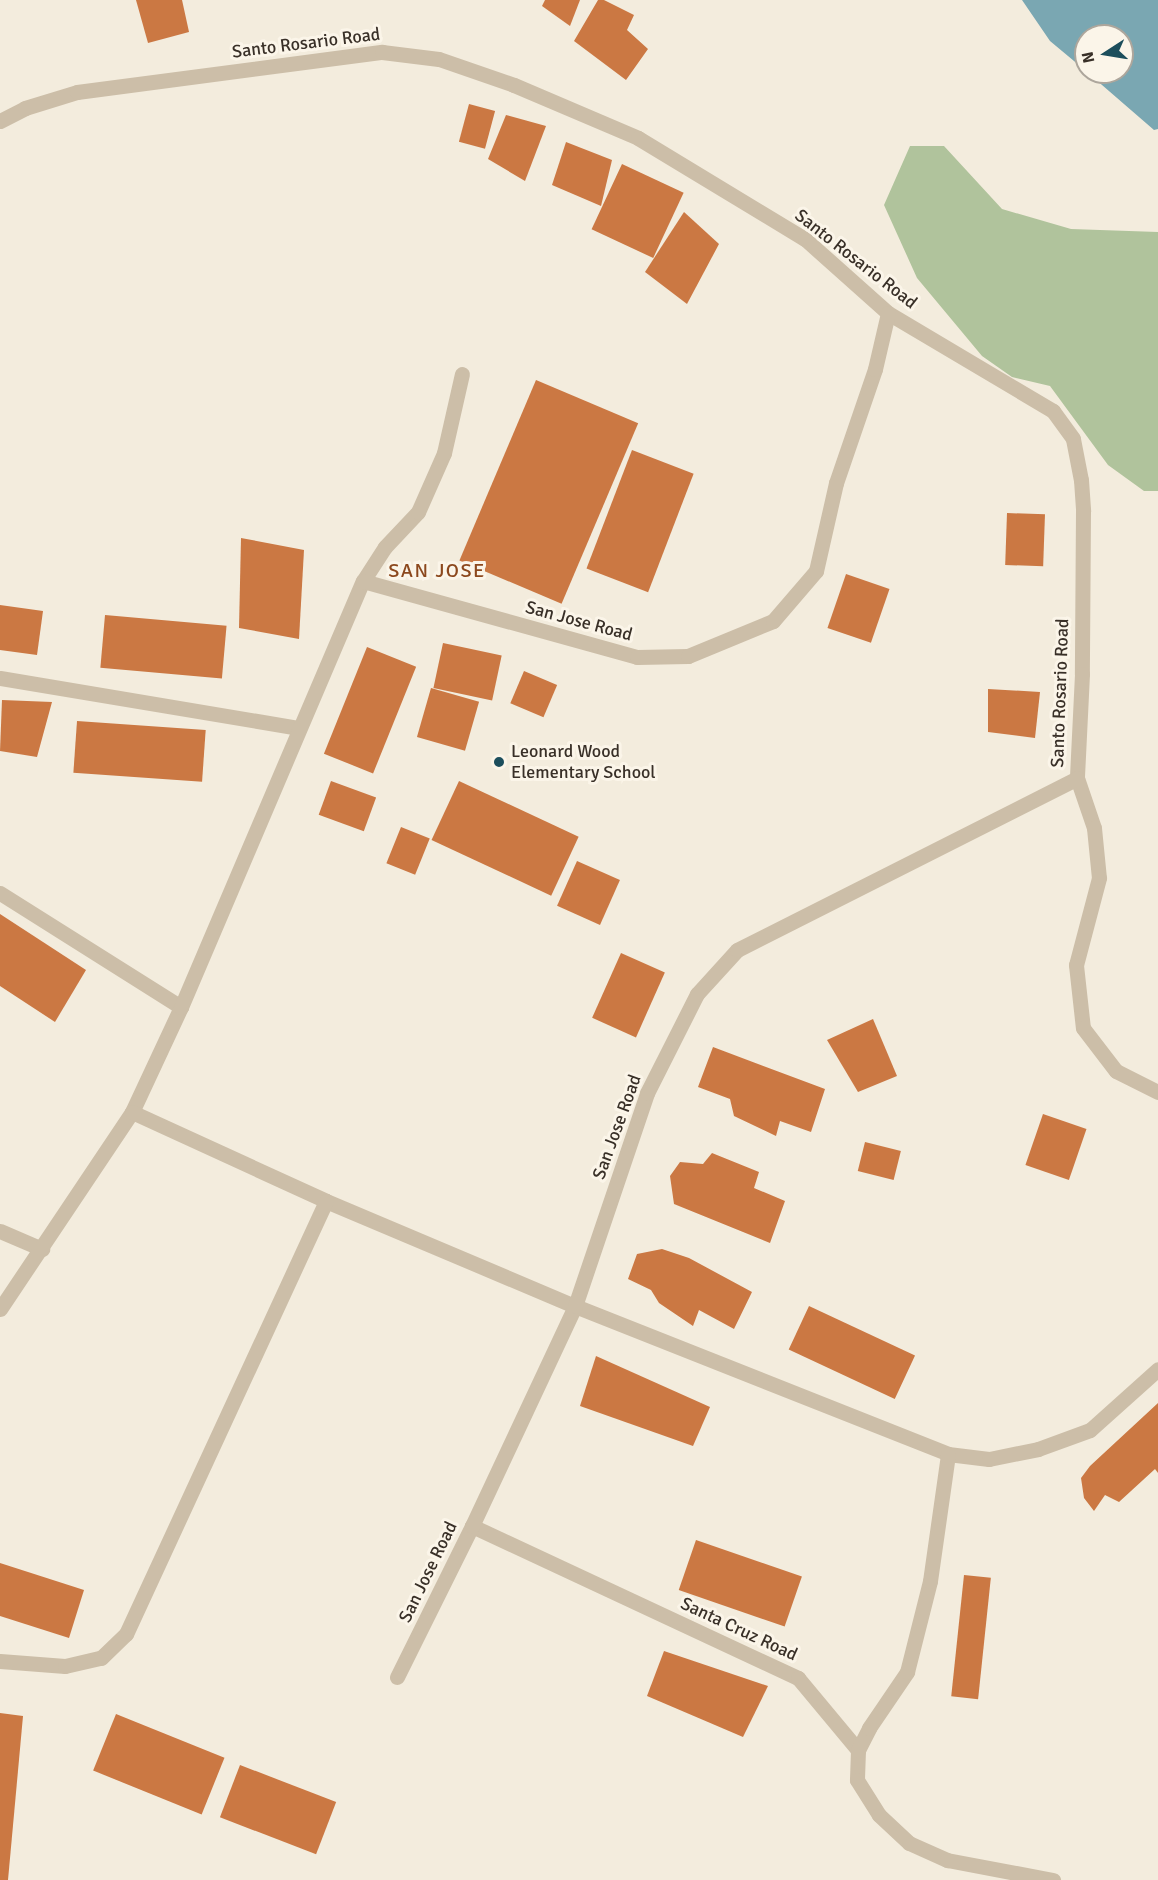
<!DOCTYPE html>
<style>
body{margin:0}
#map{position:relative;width:1158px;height:1880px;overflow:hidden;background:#f3ecdd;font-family:Signika,sans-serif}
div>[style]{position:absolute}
.green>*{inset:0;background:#b0c39c}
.water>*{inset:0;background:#7aa7b2}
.building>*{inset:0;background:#cb7843;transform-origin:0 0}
.service>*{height:15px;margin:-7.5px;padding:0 7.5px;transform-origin:7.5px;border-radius:7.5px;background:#ccbea8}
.minor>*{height:15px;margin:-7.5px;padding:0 7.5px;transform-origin:7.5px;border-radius:7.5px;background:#ccbea8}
.dots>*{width:16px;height:16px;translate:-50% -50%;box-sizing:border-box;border:3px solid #fbf5e9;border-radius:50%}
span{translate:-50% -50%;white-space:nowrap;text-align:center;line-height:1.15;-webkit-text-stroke:6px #fbf5e9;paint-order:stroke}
.street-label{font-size:18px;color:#393028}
.poi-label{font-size:18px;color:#393028}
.left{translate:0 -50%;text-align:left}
.neighbourhood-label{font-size:20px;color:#8c481d;letter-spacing:1.5px}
.north{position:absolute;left:1074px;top:24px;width:60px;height:60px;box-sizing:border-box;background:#fbf5e9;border:2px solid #ada69c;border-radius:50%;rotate:258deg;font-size:16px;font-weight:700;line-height:24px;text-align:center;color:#393028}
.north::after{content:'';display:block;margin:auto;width:21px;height:27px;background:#1c4e5c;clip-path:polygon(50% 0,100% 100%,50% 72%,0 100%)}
</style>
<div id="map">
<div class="green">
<div style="clip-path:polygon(910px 146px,944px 146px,1002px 209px,1071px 229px,1158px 232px,1158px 491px,1144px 491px,1108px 465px,1050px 386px,1012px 377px,982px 356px,917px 278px,884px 205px)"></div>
</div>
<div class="water">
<div style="clip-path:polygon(1022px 0,1158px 0,1158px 129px,1154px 130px,1087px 72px,1122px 72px,1122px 36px,1086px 36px,1086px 71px,1050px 41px)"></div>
</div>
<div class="building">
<div style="clip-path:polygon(136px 0,182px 0,189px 32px,148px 43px)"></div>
<div style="clip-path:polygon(545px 0,580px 0,570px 26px,542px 6px)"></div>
<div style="clip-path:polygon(598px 0,604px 0,634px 15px,627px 30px,648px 49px,626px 80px,574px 41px)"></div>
<div style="left:469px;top:104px;width:27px;height:39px;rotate:15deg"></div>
<div style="clip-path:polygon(506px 115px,546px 126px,525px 181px,488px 159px)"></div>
<div style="clip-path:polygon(566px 142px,612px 160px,601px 206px,552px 185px)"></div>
<div style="left:622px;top:164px;width:68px;height:72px;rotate:25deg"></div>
<div style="clip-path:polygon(684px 212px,719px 244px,687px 304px,645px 272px)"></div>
<div style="left:536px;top:380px;width:111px;height:196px;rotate:23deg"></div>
<div style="left:632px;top:450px;width:66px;height:127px;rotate:21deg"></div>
<div style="left:1007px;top:513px;width:38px;height:52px;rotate:2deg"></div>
<div style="clip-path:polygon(241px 538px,304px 550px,299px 639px,239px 628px)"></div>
<div style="left:846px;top:574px;width:46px;height:57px;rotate:19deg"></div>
<div style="clip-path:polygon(0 605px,43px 611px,37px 655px,0 650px)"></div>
<div style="left:105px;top:615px;width:122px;height:53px;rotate:5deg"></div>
<div style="left:443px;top:643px;width:60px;height:46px;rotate:12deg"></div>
<div style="left:367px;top:647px;width:53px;height:115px;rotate:22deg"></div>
<div style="left:524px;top:671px;width:36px;height:35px;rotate:23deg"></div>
<div style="left:431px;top:688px;width:50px;height:51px;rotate:16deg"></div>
<div style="clip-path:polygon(988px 689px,1040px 692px,1035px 738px,988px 732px)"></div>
<div style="clip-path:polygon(2px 700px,52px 702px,37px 757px,0 751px)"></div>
<div style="left:77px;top:721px;width:129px;height:52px;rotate:4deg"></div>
<div style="left:331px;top:781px;width:48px;height:36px;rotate:20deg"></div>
<div style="left:459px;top:781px;width:132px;height:65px;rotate:25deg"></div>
<div style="left:401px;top:827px;width:31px;height:39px;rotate:22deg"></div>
<div style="left:577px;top:861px;width:47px;height:49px;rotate:24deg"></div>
<div style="clip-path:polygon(0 914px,86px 970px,55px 1022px,0 986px)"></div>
<div style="left:621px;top:953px;width:48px;height:71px;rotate:24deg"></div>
<div style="clip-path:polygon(873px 1019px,897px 1076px,858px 1092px,827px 1040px)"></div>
<div style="clip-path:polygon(713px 1047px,825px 1089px,811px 1132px,780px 1121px,776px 1136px,734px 1116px,730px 1099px,698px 1087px)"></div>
<div style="left:1043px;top:1114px;width:46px;height:54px;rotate:19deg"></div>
<div style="left:865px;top:1142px;width:37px;height:30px;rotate:14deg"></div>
<div style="clip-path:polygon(712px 1153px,759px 1172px,754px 1188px,785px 1201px,770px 1243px,674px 1204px,670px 1176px,680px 1162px,703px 1164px)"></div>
<div style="clip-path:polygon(662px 1249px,689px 1258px,752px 1292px,734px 1329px,699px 1310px,693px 1326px,659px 1303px,651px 1290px,628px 1279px,637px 1254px)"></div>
<div style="left:809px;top:1306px;width:117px;height:48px;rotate:25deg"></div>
<div style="clip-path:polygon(596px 1356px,710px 1407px,693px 1446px,580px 1406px)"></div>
<div style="clip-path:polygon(1158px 1403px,1158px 1473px,1155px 1469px,1119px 1502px,1105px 1495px,1094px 1511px,1084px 1498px,1081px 1478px,1090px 1466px)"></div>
<div style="left:696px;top:1540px;width:112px;height:53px;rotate:19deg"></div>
<div style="clip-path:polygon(0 1563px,84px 1590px,69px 1638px,0 1616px)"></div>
<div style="left:964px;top:1575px;width:27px;height:122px;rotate:6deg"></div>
<div style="clip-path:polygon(664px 1651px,768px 1686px,743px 1737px,647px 1696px)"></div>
<div style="clip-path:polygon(0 1713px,23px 1716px,8px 1880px,0 1880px)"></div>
<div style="left:116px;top:1714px;width:117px;height:61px;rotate:22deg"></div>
<div style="left:240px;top:1765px;width:103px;height:56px;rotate:21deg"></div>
</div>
<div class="service">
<div style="left:363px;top:581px;width:40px;rotate:-57.1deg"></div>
<div style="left:385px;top:547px;width:48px;rotate:-46.7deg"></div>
<div style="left:418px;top:512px;width:64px;rotate:-66.2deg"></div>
<div style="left:444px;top:453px;width:81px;rotate:-77.2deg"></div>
</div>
<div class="minor">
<div style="left:0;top:121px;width:28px;rotate:-27deg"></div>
<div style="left:25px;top:108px;width:54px;rotate:-17.1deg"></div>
<div style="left:77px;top:92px;width:308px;rotate:-7.5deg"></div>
<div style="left:382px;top:52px;width:57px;rotate:7deg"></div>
<div style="left:439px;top:59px;width:79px;rotate:19.1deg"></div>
<div style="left:514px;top:85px;width:135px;rotate:23.1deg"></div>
<div style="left:638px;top:138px;width:195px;rotate:31.2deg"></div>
<div style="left:805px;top:239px;width:111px;rotate:41.7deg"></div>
<div style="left:888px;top:313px;width:192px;rotate:30.7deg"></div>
<div style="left:1053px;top:411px;width:34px;rotate:54deg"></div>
<div style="left:1073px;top:439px;width:42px;rotate:79deg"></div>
<div style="left:1081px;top:480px;width:31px;rotate:86deg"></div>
<div style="left:1083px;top:511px;width:163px;rotate:90.4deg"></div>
<div style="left:1082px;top:674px;width:104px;rotate:92.8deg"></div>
<div style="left:1077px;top:778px;width:53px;rotate:71.2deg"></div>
<div style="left:1094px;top:828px;width:50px;rotate:84.3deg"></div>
<div style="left:1099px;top:878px;width:90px;rotate:104.8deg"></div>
<div style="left:1076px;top:965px;width:63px;rotate:83.7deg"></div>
<div style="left:1083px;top:1028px;width:54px;rotate:52.5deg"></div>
<div style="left:1116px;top:1071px;width:47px;rotate:26.6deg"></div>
<div style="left:0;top:678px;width:302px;rotate:9.5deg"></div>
<div style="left:0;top:893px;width:214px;rotate:32.2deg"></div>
<div style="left:132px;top:1112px;width:116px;rotate:-65deg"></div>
<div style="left:181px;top:1007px;width:463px;rotate:-66.9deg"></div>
<div style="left:363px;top:581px;width:284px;rotate:15.5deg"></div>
<div style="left:637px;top:657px;width:51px;rotate:-1.1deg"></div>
<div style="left:688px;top:656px;width:92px;rotate:-22.4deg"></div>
<div style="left:773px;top:621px;width:66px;rotate:-49.3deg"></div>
<div style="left:816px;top:571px;width:90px;rotate:-77.2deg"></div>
<div style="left:836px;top:483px;width:120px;rotate:-71.1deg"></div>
<div style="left:875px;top:369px;width:57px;rotate:-76.9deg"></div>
<div style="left:0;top:1231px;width:46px;rotate:23.2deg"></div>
<div style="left:0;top:1309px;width:237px;rotate:-56.2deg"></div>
<div style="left:132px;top:1112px;width:213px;rotate:24.6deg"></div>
<div style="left:326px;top:1201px;width:270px;rotate:22.9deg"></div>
<div style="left:575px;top:1306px;width:401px;rotate:21.6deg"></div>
<div style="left:948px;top:1454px;width:41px;rotate:7deg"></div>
<div style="left:989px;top:1459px;width:50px;rotate:-11.5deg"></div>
<div style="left:1038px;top:1449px;width:55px;rotate:-20.1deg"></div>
<div style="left:1090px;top:1430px;width:91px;rotate:-41.9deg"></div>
<div style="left:472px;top:1526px;width:360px;rotate:25deg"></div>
<div style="left:798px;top:1678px;width:94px;rotate:50.2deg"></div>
<div style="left:858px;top:1750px;width:30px;rotate:92deg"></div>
<div style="left:857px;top:1780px;width:41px;rotate:57.8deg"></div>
<div style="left:879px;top:1815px;width:41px;rotate:43deg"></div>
<div style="left:909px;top:1843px;width:42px;rotate:24.1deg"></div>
<div style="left:947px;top:1860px;width:108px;rotate:10.7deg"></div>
<div style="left:0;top:1661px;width:65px;rotate:4.4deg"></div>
<div style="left:65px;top:1666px;width:37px;rotate:-13deg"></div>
<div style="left:101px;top:1658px;width:35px;rotate:-44deg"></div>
<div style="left:126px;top:1634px;width:477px;rotate:-65.2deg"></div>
<div style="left:397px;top:1677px;width:169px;rotate:-63.6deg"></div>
<div style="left:472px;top:1526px;width:243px;rotate:-64.9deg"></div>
<div style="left:575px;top:1306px;width:225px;rotate:-71.3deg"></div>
<div style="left:647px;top:1093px;width:111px;rotate:-63.2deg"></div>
<div style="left:697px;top:994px;width:59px;rotate:-47.7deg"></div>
<div style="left:737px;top:950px;width:381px;rotate:-26.8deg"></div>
<div style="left:858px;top:1750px;width:25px;rotate:-63deg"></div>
<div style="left:869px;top:1728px;width:68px;rotate:-55.8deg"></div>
<div style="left:907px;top:1672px;width:94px;rotate:-75.8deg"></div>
<div style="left:930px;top:1581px;width:128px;rotate:-81.9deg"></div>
</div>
<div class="dots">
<div style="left:499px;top:762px;background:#1c4e5c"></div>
</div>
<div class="street-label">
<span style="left:306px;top:43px;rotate:-7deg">Santo Rosario Road</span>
<span style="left:856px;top:259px;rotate:38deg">Santo Rosario Road</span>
<span style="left:579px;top:621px;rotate:15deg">San Jose Road</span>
<span style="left:1060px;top:693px;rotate:-88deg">Santo Rosario Road</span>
<span style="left:617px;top:1127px;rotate:-70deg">San Jose Road</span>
<span style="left:428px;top:1572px;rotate:-64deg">San Jose Road</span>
<span style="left:739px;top:1629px;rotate:25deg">Santa Cruz Road</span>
</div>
<div class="poi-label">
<span class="left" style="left:511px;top:762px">Leonard Wood<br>Elementary School</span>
</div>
<div class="neighbourhood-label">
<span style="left:437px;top:570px">SAN JOSE</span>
</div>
<div class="north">N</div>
</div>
